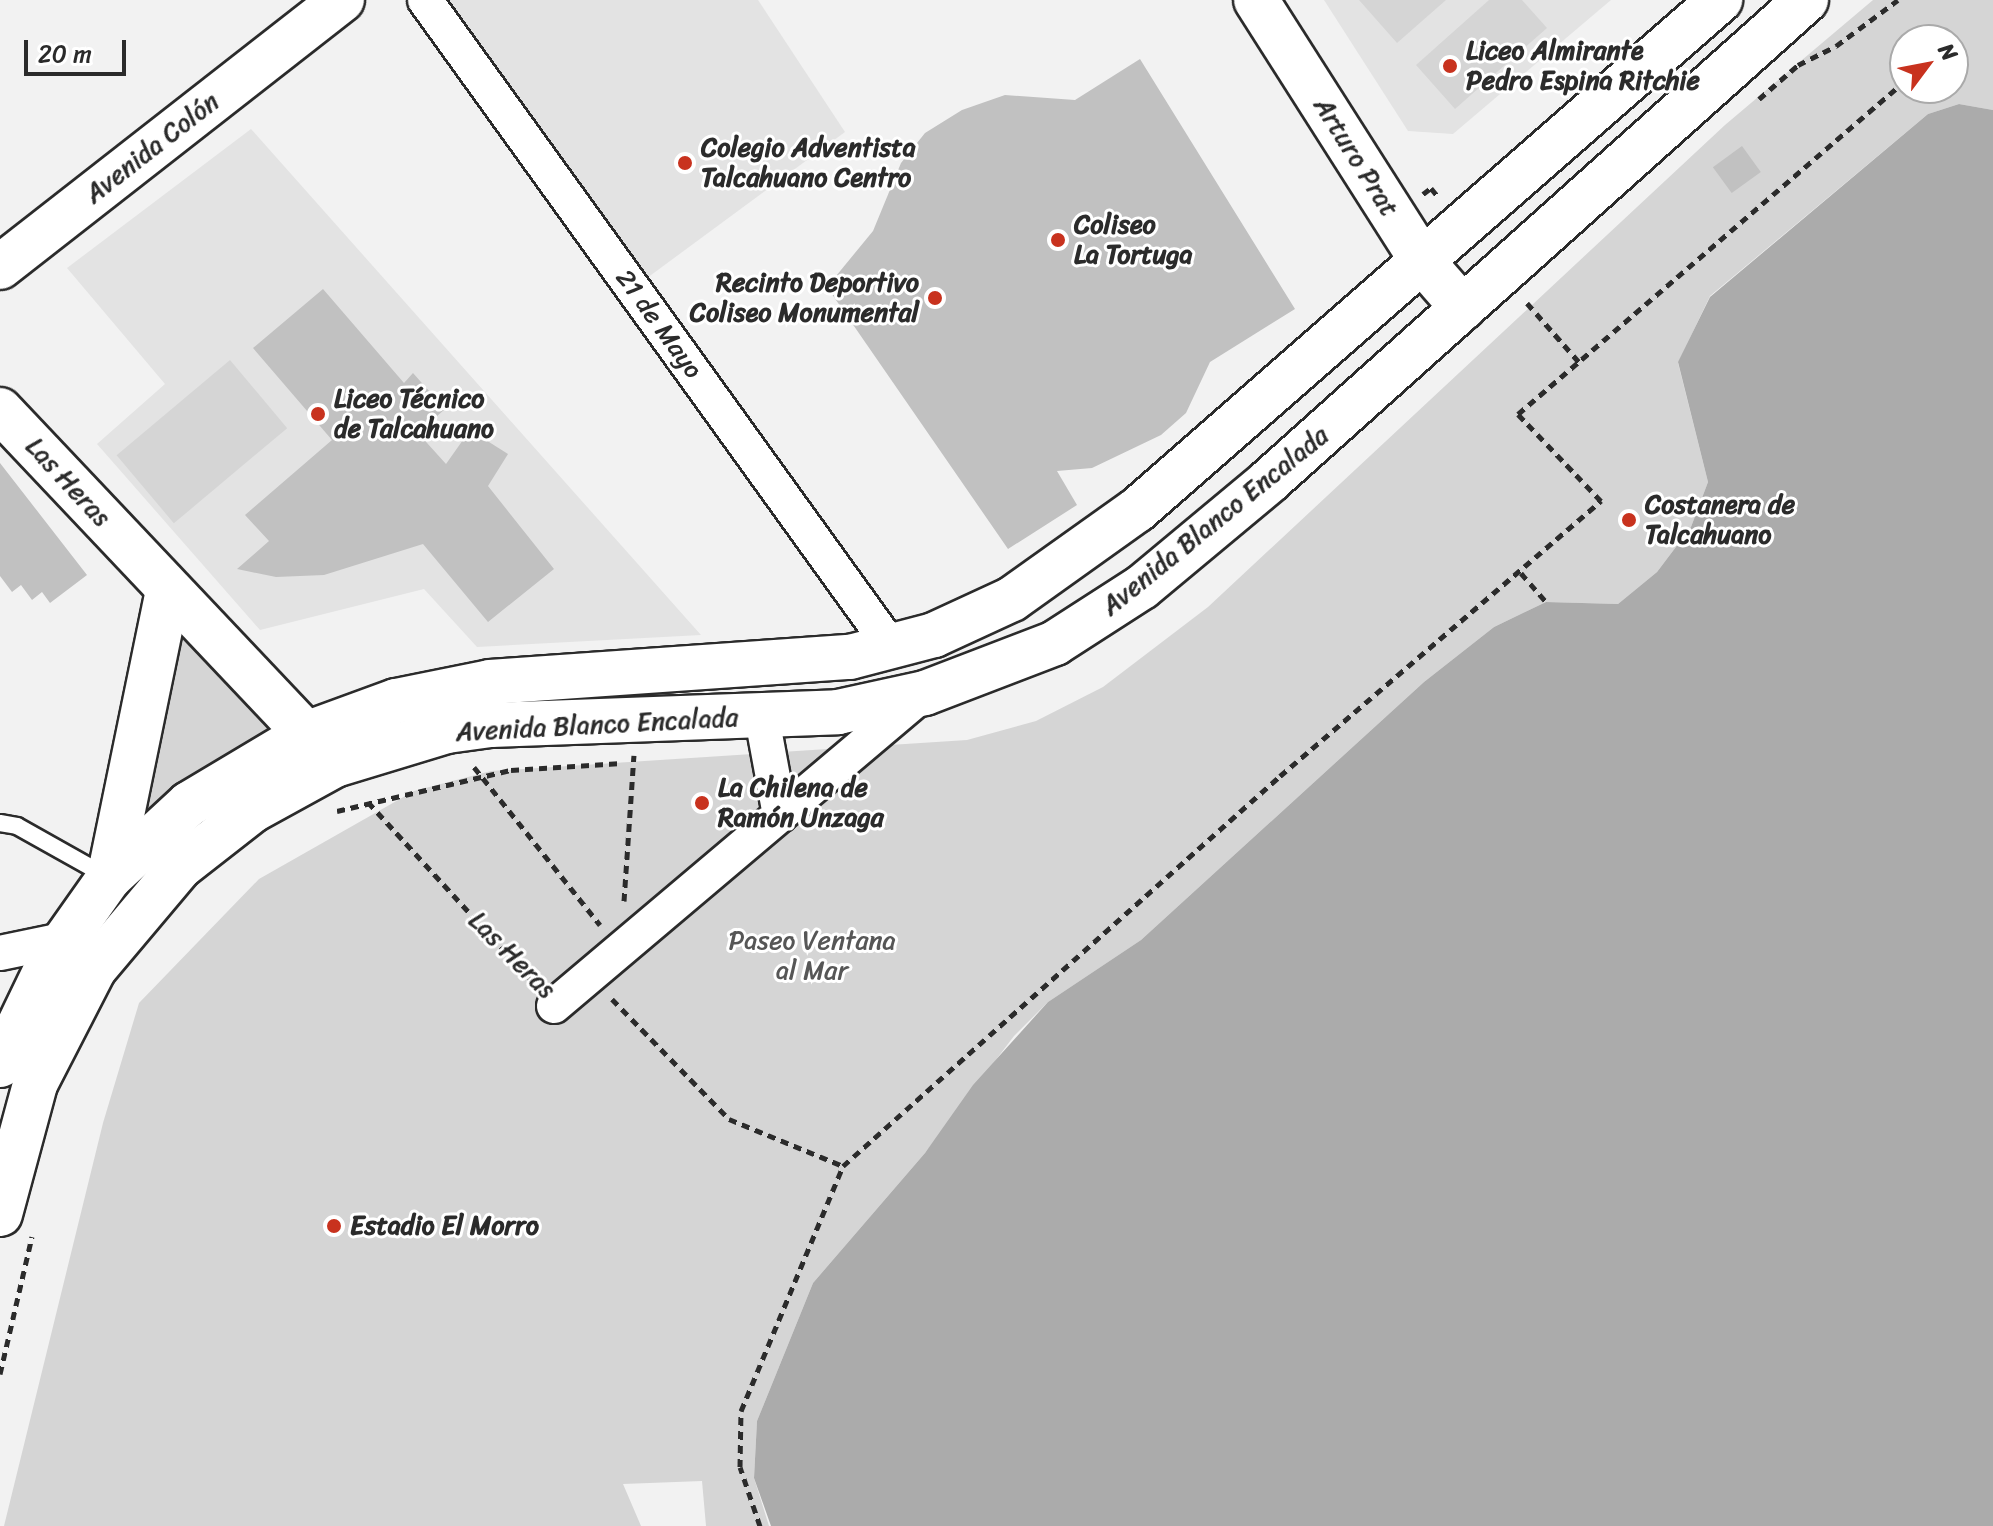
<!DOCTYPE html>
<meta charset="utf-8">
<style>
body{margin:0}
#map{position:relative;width:1993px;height:1526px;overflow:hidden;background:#f2f2f2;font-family:Sriracha,sans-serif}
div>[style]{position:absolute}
.built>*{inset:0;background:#e3e3e3}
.green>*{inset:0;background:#d5d5d5;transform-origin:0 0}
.water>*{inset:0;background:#ababab}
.building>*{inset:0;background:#c1c1c1;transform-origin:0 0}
.path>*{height:5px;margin-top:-2.5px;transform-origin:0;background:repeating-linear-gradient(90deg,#2b2b2b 0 8px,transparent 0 14px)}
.roads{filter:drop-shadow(2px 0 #2b2b2b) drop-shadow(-2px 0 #2b2b2b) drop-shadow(0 2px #2b2b2b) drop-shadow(0 -2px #2b2b2b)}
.lane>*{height:16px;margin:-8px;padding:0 8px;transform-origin:8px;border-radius:8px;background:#fff}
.street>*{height:34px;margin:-17px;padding:0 17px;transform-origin:17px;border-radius:17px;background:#fff}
.secondary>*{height:44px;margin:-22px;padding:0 22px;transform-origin:22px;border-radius:22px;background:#fff}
.primary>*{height:44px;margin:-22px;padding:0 22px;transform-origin:22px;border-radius:22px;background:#fff}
.dots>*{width:22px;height:22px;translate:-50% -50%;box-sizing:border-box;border:4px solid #fff;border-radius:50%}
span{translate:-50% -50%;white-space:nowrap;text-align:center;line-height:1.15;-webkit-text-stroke:6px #fff;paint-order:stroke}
.poi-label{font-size:26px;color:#2b2b2b;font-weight:700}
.left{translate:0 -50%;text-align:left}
.right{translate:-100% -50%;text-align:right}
.street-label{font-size:26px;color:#2b2b2b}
.park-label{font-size:26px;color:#565656}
.north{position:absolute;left:1889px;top:24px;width:80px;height:80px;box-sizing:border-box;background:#fff;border:2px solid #aaa;border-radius:50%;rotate:58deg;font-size:22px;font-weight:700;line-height:32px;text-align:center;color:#2b2b2b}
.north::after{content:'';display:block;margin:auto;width:28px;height:36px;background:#c8321e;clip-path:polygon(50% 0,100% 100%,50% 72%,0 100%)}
.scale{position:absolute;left:24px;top:40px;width:102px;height:36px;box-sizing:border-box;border:4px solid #2b2b2b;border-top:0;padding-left:10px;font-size:24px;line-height:28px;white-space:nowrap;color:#2b2b2b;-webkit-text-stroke:6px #fff;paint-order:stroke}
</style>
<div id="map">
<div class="built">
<div style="clip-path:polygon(447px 0,758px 0,845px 132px,647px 278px)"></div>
<div style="clip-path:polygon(1324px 0,1611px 0,1453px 134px,1408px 131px)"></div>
<div style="clip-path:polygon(251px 129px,701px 635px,477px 647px,424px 589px,260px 630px,97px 444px,165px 384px,67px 268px)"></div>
</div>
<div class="green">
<div style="clip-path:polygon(1359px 0,1446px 0,1397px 43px)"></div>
<div style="clip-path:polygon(1489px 0,1522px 0,1547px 28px,1455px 109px,1416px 65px)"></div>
<div style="clip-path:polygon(evenodd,1873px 0,1993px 0,1993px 110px,1959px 104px,1928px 114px,1710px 296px,1678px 363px,1708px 482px,1691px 527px,1657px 572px,1618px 604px,1546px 602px,1494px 627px,1424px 682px,1141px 940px,1048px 1002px,1014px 1036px,925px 1153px,813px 1283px,757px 1421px,754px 1478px,769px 1526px,706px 1526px,702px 1481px,623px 1484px,641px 1526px,4px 1526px,103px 1123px,139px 1003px,259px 879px,414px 791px,491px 771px,967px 740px,1036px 721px,1103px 687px,1208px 607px,1725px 125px,1873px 0,1905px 40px,1953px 40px,1953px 88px,1905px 88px,1905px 40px)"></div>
<div style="left:230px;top:360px;width:89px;height:148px;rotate:50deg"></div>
<div style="clip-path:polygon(182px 621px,281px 724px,186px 784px,132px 827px)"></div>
</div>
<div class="water">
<div style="clip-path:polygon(1959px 104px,1993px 110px,1993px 1526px,771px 1526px,754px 1478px,757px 1421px,813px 1283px,925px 1153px,973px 1085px,1048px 1002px,1141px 940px,1424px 682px,1494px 627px,1546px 602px,1618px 604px,1657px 572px,1691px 527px,1708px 482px,1678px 362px,1710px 297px,1928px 114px)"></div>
</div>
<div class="building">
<div style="clip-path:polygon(1140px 59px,1295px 309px,1210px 362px,1186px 413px,1161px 435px,1092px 468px,1057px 471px,1077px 505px,1008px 549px,827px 287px,873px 231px,901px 163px,925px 133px,962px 110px,1005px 95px,1075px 100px)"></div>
<div style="left:1742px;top:146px;width:32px;height:36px;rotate:54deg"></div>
<div style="clip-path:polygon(323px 289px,404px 383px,413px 373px,445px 409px,418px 433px,446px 464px,470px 430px,508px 454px,488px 486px,554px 569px,488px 622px,423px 544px,324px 575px,276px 577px,237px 569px,269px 541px,245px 515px,332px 440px,253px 348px)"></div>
<div style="clip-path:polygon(0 463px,87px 575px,50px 603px,42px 592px,32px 600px,21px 585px,12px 592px,0 576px)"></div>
</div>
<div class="path">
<div style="left:1759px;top:99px;width:52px;rotate:-41.1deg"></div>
<div style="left:1798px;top:65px;width:42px;rotate:-26.6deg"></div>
<div style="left:1836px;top:46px;width:77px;rotate:-36.6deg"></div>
<div style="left:1423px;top:194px;width:10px;rotate:-37deg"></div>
<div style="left:1431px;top:188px;width:13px;rotate:51deg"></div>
<div style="left:1527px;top:303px;width:79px;rotate:48.6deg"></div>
<div style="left:1521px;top:573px;width:38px;rotate:49deg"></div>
<div style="left:474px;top:767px;width:202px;rotate:51.4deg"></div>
<div style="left:368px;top:802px;width:241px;rotate:47.5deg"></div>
<div style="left:337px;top:811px;width:179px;rotate:-13.3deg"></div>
<div style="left:511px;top:770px;width:111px;rotate:-3.6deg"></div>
<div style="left:624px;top:901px;width:146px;rotate:-86.1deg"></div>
<div style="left:612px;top:999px;width:168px;rotate:45.7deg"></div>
<div style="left:729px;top:1119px;width:123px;rotate:22.4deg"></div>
<div style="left:0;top:1374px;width:141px;rotate:-76.9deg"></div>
<div style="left:760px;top:1526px;width:62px;rotate:-108.7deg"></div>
<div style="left:740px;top:1467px;width:56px;rotate:-89deg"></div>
<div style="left:741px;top:1411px;width:265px;rotate:-67.4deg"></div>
<div style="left:843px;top:1166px;width:586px;rotate:-41.75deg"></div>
<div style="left:1280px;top:776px;width:423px;rotate:-40.6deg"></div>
<div style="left:1601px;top:501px;width:120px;rotate:-133.7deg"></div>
<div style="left:1518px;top:414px;width:511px;rotate:-40.71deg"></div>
</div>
<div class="roads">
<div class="lane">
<div style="left:0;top:823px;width:17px;rotate:10deg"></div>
<div style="left:17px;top:826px;width:104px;rotate:29.3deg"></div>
</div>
<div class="street">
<div style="left:425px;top:0;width:799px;rotate:54.22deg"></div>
<div style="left:762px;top:718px;width:99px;rotate:79.5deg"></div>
<div style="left:0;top:953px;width:64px;rotate:-11.7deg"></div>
<div style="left:554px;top:1006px;width:482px;rotate:-40.2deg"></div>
</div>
<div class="secondary">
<div style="left:1256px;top:0;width:309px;rotate:57.5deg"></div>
<div style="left:1422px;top:261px;width:62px;rotate:48.9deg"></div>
<div style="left:0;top:267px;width:434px;rotate:-38deg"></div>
<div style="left:0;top:410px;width:446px;rotate:46.6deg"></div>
<div style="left:109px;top:878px;width:294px;rotate:-78.4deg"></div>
</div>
<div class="primary">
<div style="left:0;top:1065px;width:113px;rotate:-64.3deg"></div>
<div style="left:49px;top:963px;width:104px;rotate:-54.8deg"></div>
<div style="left:109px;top:878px;width:109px;rotate:-42.8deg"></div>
<div style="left:189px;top:804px;width:136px;rotate:-30.9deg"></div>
<div style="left:306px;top:734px;width:96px;rotate:-20.1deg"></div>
<div style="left:396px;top:701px;width:96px;rotate:-11.4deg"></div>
<div style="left:490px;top:682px;width:361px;rotate:-4deg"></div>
<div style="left:850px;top:657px;width:87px;rotate:-14.7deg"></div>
<div style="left:934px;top:635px;width:86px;rotate:-24.8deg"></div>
<div style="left:1012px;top:599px;width:153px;rotate:-35.5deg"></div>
<div style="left:1137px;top:510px;width:775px;rotate:-41.18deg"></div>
<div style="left:0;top:1214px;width:135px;rotate:-74.9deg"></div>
<div style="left:35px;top:1084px;width:129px;rotate:-62.8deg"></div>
<div style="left:94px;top:969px;width:133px;rotate:-49.9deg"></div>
<div style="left:180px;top:867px;width:93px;rotate:-38deg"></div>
<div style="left:253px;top:810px;width:94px;rotate:-28.8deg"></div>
<div style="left:335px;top:765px;width:117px;rotate:-16.9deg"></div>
<div style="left:447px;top:731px;width:44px;rotate:-7.8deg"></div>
<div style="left:491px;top:725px;width:347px;rotate:-2.1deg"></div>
<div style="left:838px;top:712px;width:89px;rotate:-12.3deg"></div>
<div style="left:925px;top:693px;width:139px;rotate:-21deg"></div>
<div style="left:1055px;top:643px;width:103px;rotate:-32.8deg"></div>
<div style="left:1142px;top:587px;width:165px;rotate:-39.8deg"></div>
<div style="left:1269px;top:481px;width:721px;rotate:-41.85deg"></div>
</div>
</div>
<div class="dots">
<div style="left:1450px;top:66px;background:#c8321e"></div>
<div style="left:685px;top:163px;background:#c8321e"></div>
<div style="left:1058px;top:240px;background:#c8321e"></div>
<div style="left:935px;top:298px;background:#c8321e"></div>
<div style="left:318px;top:414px;background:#c8321e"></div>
<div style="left:1629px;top:520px;background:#c8321e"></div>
<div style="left:702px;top:803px;background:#c8321e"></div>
<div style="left:334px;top:1226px;background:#c8321e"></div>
</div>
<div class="poi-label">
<span class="left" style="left:1466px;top:66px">Liceo Almirante<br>Pedro Espina Ritchie</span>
<span class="left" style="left:701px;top:163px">Colegio Adventista<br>Talcahuano Centro</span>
<span class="left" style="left:1074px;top:240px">Coliseo<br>La Tortuga</span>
<span class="right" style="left:919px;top:298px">Recinto Deportivo<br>Coliseo Monumental</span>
<span class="left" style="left:334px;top:414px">Liceo Técnico<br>de Talcahuano</span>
<span class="left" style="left:1645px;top:520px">Costanera de<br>Talcahuano</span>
<span class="left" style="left:718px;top:803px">La Chilena de<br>Ramón Unzaga</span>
<span class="left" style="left:350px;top:1226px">Estadio El Morro</span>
</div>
<div class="street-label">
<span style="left:152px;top:148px;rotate:-38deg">Avenida Colón</span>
<span style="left:1356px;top:157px;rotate:58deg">Arturo Prat</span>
<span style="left:659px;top:324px;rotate:54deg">21 de Mayo</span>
<span style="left:68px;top:482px;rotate:47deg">Las Heras</span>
<span style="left:1215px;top:521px;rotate:-39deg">Avenida Blanco Encalada</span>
<span style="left:597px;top:725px;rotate:-3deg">Avenida Blanco Encalada</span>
<span style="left:512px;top:955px;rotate:45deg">Las Heras</span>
</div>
<div class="park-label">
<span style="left:812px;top:956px">Paseo Ventana<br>al Mar</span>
</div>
<div class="north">N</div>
<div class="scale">20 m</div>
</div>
